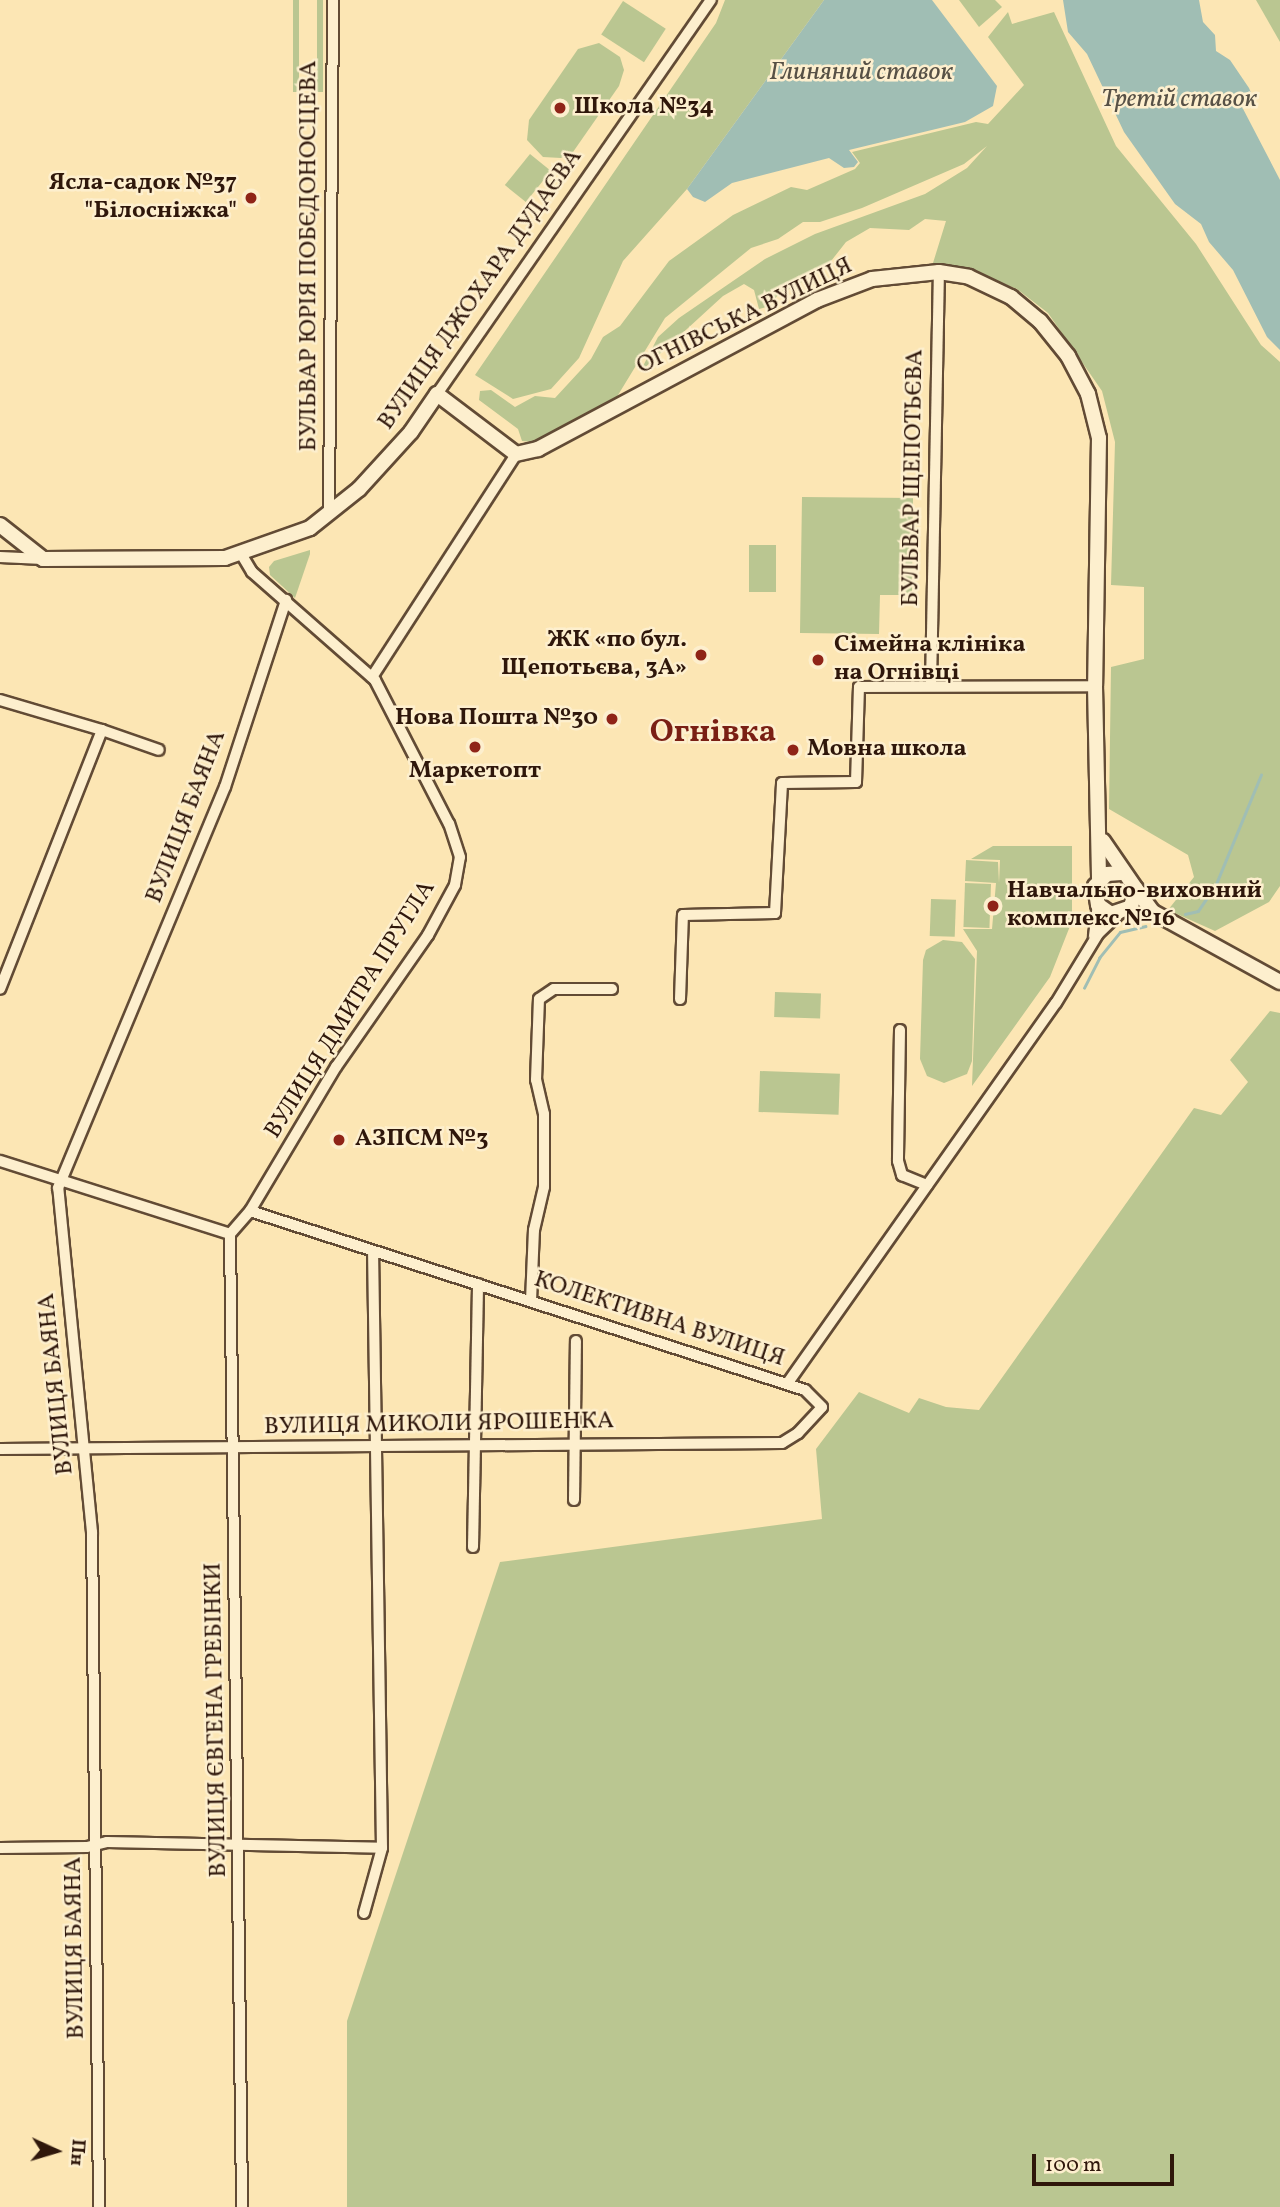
<!DOCTYPE html>
<meta charset="utf-8">
<style>
body{margin:0}
#map{position:relative;width:1280px;height:2207px;overflow:hidden;background:#fce6b4;font-family:Vollkorn,serif}
div>[style]{position:absolute}
.green>*{inset:0;background:#bac691;transform-origin:0 0}
.water>*{inset:0;background:#a0beb4}
.stream>*{height:2.5px;margin:-1.25px;padding:0 1.25px;transform-origin:1.25px;border-radius:1.25px;background:#a0beb4}
.roads{filter:drop-shadow(2px 0 #624b35) drop-shadow(-2px 0 #624b35) drop-shadow(0 2px #624b35) drop-shadow(0 -2px #624b35)}
.street>*{height:10px;margin:-5px;padding:0 5px;transform-origin:5px;border-radius:5px;background:#fdefce}
.secondary>*{height:14px;margin:-7px;padding:0 7px;transform-origin:7px;border-radius:7px;background:#fdefce}
.dots>*{width:19px;height:19px;translate:-50% -50%;box-sizing:border-box;border:4px solid #fdefce;border-radius:50%}
span{translate:-50% -50%;white-space:nowrap;text-align:center;line-height:1.15;-webkit-text-stroke:5px #fdefce;paint-order:stroke}
.poi-label{font-size:24px;color:#2f170b;font-weight:700}
.left{translate:0 -50%;text-align:left}
.right{translate:-100% -50%;text-align:right}
.street-label{font-size:24px;color:#2f170b}
.water-label{font-size:26px;color:#575146;font-style:italic}
.district-label{font-size:32px;color:#7a1f14;font-weight:700}
.north{position:absolute;left:21px;top:2116px;width:70px;height:70px;-webkit-text-stroke:5px #fdefce;paint-order:stroke;rotate:94deg;font-size:19px;font-weight:700;line-height:28px;text-align:center;color:#2f170b}
.north::after{content:'';display:block;margin:auto;width:24px;height:32px;background:#2f170b;clip-path:polygon(50% 0,100% 100%,50% 72%,0 100%)}
.scale{position:absolute;left:1032px;top:2154px;width:142px;height:32px;box-sizing:border-box;border:4px solid #2f170b;border-top:0;padding-left:9px;font-size:21px;line-height:24px;white-space:nowrap;color:#2f170b;-webkit-text-stroke:5px #fdefce;paint-order:stroke}
</style>
<div id="map">
<div class="green">
<div style="left:293px;top:0;width:6px;height:92px"></div>
<div style="left:317px;top:0;width:6px;height:92px"></div>
<div style="clip-path:polygon(725px 0,824px 0,687px 189px,623px 261px,579px 358px,551px 389px,513px 399px,475px 375px,716px 23px)"></div>
<div style="clip-path:polygon(959px 0,995px 0,1002px 7px,979px 27px)"></div>
<div style="clip-path:polygon(1256px 0,1280px 0,1280px 42px)"></div>
<div style="left:623px;top:1px;width:51px;height:40px;rotate:33deg"></div>
<div style="clip-path:polygon(1008px 12px,1012px 24px,1054px 12px,1116px 146px,1196px 244px,1261px 345px,1280px 362px,1280px 886px,1269px 902px,1215px 931px,1168px 910px,1194px 877px,1188px 855px,1109px 809px,1111px 667px,1144px 659px,1144px 587px,1111px 585px,1115px 442px,1102px 391px,1048px 313px,1017px 289px,971px 270px,933px 263px,946px 221px,925px 219px,909px 230px,870px 228px,846px 242px,824px 270px,777px 296px,770px 306px,759px 309px,754px 290px,744px 284px,723px 296px,640px 372px,658px 337px,679px 318px,765px 259px,815px 234px,925px 194px,967px 168px,987px 146px,964px 164px,862px 208px,820px 222px,803px 222px,778px 239px,751px 248px,665px 318px,615px 400px,533px 442px,522px 441px,518px 429px,479px 400px,480px 391px,491px 390px,515px 407px,535px 396px,555px 398px,591px 359px,603px 337px,620px 326px,669px 261px,733px 215px,791px 187px,807px 190px,855px 169px,860px 163px,852px 152px,976px 122px,988px 124px,1024px 85px,988px 37px)"></div>
<div style="clip-path:polygon(599px 43px,620px 57px,624px 70px,619px 86px,573px 152px,561px 158px,543px 157px,527px 140px,529px 120px,578px 49px)"></div>
<div style="left:530px;top:154px;width:27px;height:40px;rotate:39deg"></div>
<div style="clip-path:polygon(802px 497px,913px 498px,912px 595px,880px 595px,879px 634px,800px 633px)"></div>
<div style="left:749px;top:545px;width:27px;height:47px"></div>
<div style="clip-path:polygon(310px 550px,310px 554px,295px 598px,270px 575px,269px 567px,274px 561px)"></div>
<div style="clip-path:polygon(993px 846px,1072px 846px,1072px 921px,1050px 977px,972px 1086px,977px 951px,963px 929px,992px 929px,996px 883px,965px 881px,966px 860px,998px 862px,999px 883px,1000px 860px,971px 859px)"></div>
<div style="left:965px;top:883px;width:26px;height:44px;rotate:2deg"></div>
<div style="left:931px;top:899px;width:25px;height:37px;rotate:2deg"></div>
<div style="clip-path:polygon(943px 940px,962px 942px,975px 959px,972px 1061px,967px 1074px,944px 1083px,927px 1076px,920px 1059px,923px 960px,926px 950px)"></div>
<div style="left:775px;top:992px;width:46px;height:25px;rotate:2deg"></div>
<div style="clip-path:polygon(1270px 1011px,1280px 1013px,1280px 2207px,347px 2207px,347px 2021px,500px 1562px,822px 1519px,816px 1449px,859px 1392px,909px 1413px,919px 1398px,946px 1407px,979px 1410px,1194px 1108px,1221px 1115px,1248px 1082px,1230px 1060px)"></div>
<div style="left:760px;top:1071px;width:80px;height:41px;rotate:2deg"></div>
</div>
<div class="water">
<div style="clip-path:polygon(824px 0,932px 0,997px 86px,993px 106px,965px 122px,849px 150px,858px 162px,854px 167px,844px 168px,829px 158px,732px 183px,705px 202px,693px 197px,687px 189px)"></div>
<div style="clip-path:polygon(1063px 0,1199px 0,1203px 22px,1215px 35px,1216px 51px,1230px 60px,1249px 88px,1252px 95px,1245px 93px,1240px 103px,1280px 180px,1280px 350px,1267px 337px,1233px 270px,1209px 242px,1201px 224px,1175px 204px,1124px 132px,1087px 54px,1068px 32px)"></div>
</div>
<div class="stream">
<div style="left:1185px;top:914px;width:13px;rotate:-13deg"></div>
<div style="left:1198px;top:911px;width:32px;rotate:-56deg"></div>
<div style="left:1216px;top:884px;width:118px;rotate:-67.6deg"></div>
<div style="left:1084px;top:988px;width:34px;rotate:-63deg"></div>
<div style="left:1099px;top:958px;width:33px;rotate:-51deg"></div>
<div style="left:1120px;top:932px;width:26px;rotate:-13deg"></div>
</div>
<div class="roads">
<div class="street">
<div style="left:437px;top:394px;width:480px;rotate:-55.2deg"></div>
<div style="left:329px;top:513px;width:513px;rotate:-89.55deg"></div>
<div style="left:0;top:557px;width:43px;rotate:2.7deg"></div>
<div style="left:372px;top:677px;width:265px;rotate:-57.1deg"></div>
<div style="left:931px;top:685px;width:413px;rotate:-88.9deg"></div>
<div style="left:0;top:700px;width:106px;rotate:16.4deg"></div>
<div style="left:102px;top:730px;width:278px;rotate:111.5deg"></div>
<div style="left:102px;top:730px;width:60px;rotate:19.3deg"></div>
<div style="left:1094px;top:936px;width:31px;rotate:-83deg"></div>
<div style="left:680px;top:999px;width:84px;rotate:-88deg"></div>
<div style="left:683px;top:915px;width:92px;rotate:-1.2deg"></div>
<div style="left:775px;top:913px;width:130px;rotate:-86.9deg"></div>
<div style="left:782px;top:783px;width:74px;rotate:-0.8deg"></div>
<div style="left:856px;top:782px;width:95px;rotate:-88.2deg"></div>
<div style="left:859px;top:687px;width:236px;rotate:-0.2deg"></div>
<div style="left:900px;top:1030px;width:131px;rotate:90.9deg"></div>
<div style="left:898px;top:1161px;width:15px;rotate:74deg"></div>
<div style="left:902px;top:1175px;width:27px;rotate:22deg"></div>
<div style="left:0;top:1161px;width:241px;rotate:17.6deg"></div>
<div style="left:230px;top:1234px;width:973px;rotate:89.29deg"></div>
<div style="left:230px;top:1234px;width:30px;rotate:-49deg"></div>
<div style="left:250px;top:1211px;width:168px;rotate:-59.2deg"></div>
<div style="left:336px;top:1067px;width:161px;rotate:-55.1deg"></div>
<div style="left:428px;top:935px;width:57px;rotate:-61.6deg"></div>
<div style="left:455px;top:885px;width:28px;rotate:-80deg"></div>
<div style="left:460px;top:857px;width:35px;rotate:-108deg"></div>
<div style="left:449px;top:824px;width:162px;rotate:-117.2deg"></div>
<div style="left:375px;top:680px;width:164px;rotate:-138.7deg"></div>
<div style="left:252px;top:572px;width:23px;rotate:-121deg"></div>
<div style="left:531px;top:1301px;width:71px;rotate:-87.6deg"></div>
<div style="left:534px;top:1230px;width:44px;rotate:-76.9deg"></div>
<div style="left:544px;top:1187px;width:73px;rotate:-90deg"></div>
<div style="left:544px;top:1114px;width:35px;rotate:-103deg"></div>
<div style="left:536px;top:1080px;width:81px;rotate:-87.9deg"></div>
<div style="left:539px;top:999px;width:18px;rotate:-34deg"></div>
<div style="left:554px;top:989px;width:58px"></div>
<div style="left:787px;top:1384px;width:466px;rotate:-54.8deg"></div>
<div style="left:1056px;top:1003px;width:81px;rotate:-58.7deg"></div>
<div style="left:1098px;top:934px;width:29px;rotate:-44deg"></div>
<div style="left:0;top:1449px;width:782px;rotate:-0.44deg"></div>
<div style="left:782px;top:1443px;width:19px;rotate:-32deg"></div>
<div style="left:798px;top:1433px;width:35px;rotate:-47deg"></div>
<div style="left:822px;top:1407px;width:24px;rotate:-135deg"></div>
<div style="left:805px;top:1390px;width:583px;rotate:-162.12deg"></div>
<div style="left:574px;top:1500px;width:159px;rotate:-89.3deg"></div>
<div style="left:473px;top:1547px;width:263px;rotate:-88.9deg"></div>
<div style="left:0;top:1848px;width:87px;rotate:-0.7deg"></div>
<div style="left:87px;top:1847px;width:21px;rotate:-14deg"></div>
<div style="left:107px;top:1842px;width:275px;rotate:1.2deg"></div>
<div style="left:364px;top:1913px;width:67px;rotate:-74.5deg"></div>
<div style="left:382px;top:1848px;width:597px;rotate:-90.86deg"></div>
<div style="left:99px;top:2207px;width:675px;rotate:-90.59deg"></div>
<div style="left:92px;top:1532px;width:346px;rotate:-95.6deg"></div>
<div style="left:58px;top:1188px;width:434px;rotate:-67.4deg"></div>
<div style="left:225px;top:787px;width:197px;rotate:-71.9deg"></div>
</div>
<div class="secondary">
<div style="left:0;top:525px;width:55px;rotate:38.3deg"></div>
<div style="left:43px;top:559px;width:182px;rotate:-0.3deg"></div>
<div style="left:225px;top:558px;width:90px;rotate:-19.4deg"></div>
<div style="left:310px;top:528px;width:63px;rotate:-38.5deg"></div>
<div style="left:359px;top:489px;width:77px;rotate:-47.6deg"></div>
<div style="left:411px;top:432px;width:46px;rotate:-55.6deg"></div>
<div style="left:437px;top:394px;width:99px;rotate:37.2deg"></div>
<div style="left:516px;top:454px;width:23px;rotate:-13deg"></div>
<div style="left:538px;top:449px;width:316px;rotate:-28.1deg"></div>
<div style="left:817px;top:300px;width:59px;rotate:-20.9deg"></div>
<div style="left:872px;top:279px;width:67px;rotate:-6deg"></div>
<div style="left:939px;top:272px;width:30px;rotate:9deg"></div>
<div style="left:969px;top:277px;width:47px;rotate:25.5deg"></div>
<div style="left:1011px;top:297px;width:38px;rotate:40deg"></div>
<div style="left:1040px;top:321px;width:45px;rotate:51.3deg"></div>
<div style="left:1068px;top:356px;width:43px;rotate:62.2deg"></div>
<div style="left:1088px;top:394px;width:45px;rotate:76deg"></div>
<div style="left:1099px;top:438px;width:248px;rotate:90.9deg"></div>
<div style="left:1095px;top:686px;width:194px;rotate:88.8deg"></div>
<div style="left:1103px;top:841px;width:58px;rotate:55.5deg"></div>
<div style="left:1136px;top:889px;width:19px;rotate:106deg"></div>
<div style="left:1131px;top:907px;width:21px;rotate:161deg"></div>
<div style="left:1111px;top:914px;width:16px;rotate:-145deg"></div>
<div style="left:1098px;top:905px;width:19px;rotate:-99deg"></div>
<div style="left:1095px;top:886px;width:17px;rotate:-45deg"></div>
<div style="left:1107px;top:874px;width:14px;rotate:-4deg"></div>
<div style="left:1136px;top:889px;width:29px;rotate:54deg"></div>
<div style="left:1153px;top:912px;width:145px;rotate:28.9deg"></div>
</div>
</div>
<div class="dots">
<div style="left:560px;top:108px;background:#8f2418"></div>
<div style="left:251px;top:198px;background:#8f2418"></div>
<div style="left:701px;top:655px;background:#8f2418"></div>
<div style="left:818px;top:660px;background:#8f2418"></div>
<div style="left:612px;top:719px;background:#8f2418"></div>
<div style="left:475px;top:747px;background:#8f2418"></div>
<div style="left:793px;top:750px;background:#8f2418"></div>
<div style="left:993px;top:906px;background:#8f2418"></div>
<div style="left:339px;top:1140px;background:#8f2418"></div>
</div>
<div class="poi-label">
<span class="left" style="left:574px;top:108px">Школа №34</span>
<span class="right" style="left:237px;top:198px">Ясла-садок №37<br>"Білосніжка"</span>
<span class="right" style="left:687px;top:655px">ЖК «по бул.<br>Щепотьєва, 3А»</span>
<span class="left" style="left:834px;top:660px">Сімейна клініка<br>на Огнівці</span>
<span class="right" style="left:598px;top:719px">Нова Пошта №30</span>
<span class="left" style="left:807px;top:750px">Мовна школа</span>
<span style="left:475px;top:772px">Маркетопт</span>
<span class="left" style="left:1007px;top:906px">Навчально-виховний<br>комплекс №16</span>
<span class="left" style="left:355px;top:1140px">АЗПСМ №3</span>
</div>
<div class="street-label">
<span style="left:310px;top:256px;rotate:-90deg">БУЛЬВАР ЮРІЯ ПОБЄДОНОСЦЕВА</span>
<span style="left:481px;top:290px;rotate:-55deg">ВУЛИЦЯ ДЖОХАРА ДУДАЄВА</span>
<span style="left:745px;top:317px;rotate:-26deg">ОГНІВСЬКА ВУЛИЦЯ</span>
<span style="left:914px;top:478px;rotate:-89deg">БУЛЬВАР ЩЕПОТЬЄВА</span>
<span style="left:187px;top:817px;rotate:-69deg">ВУЛИЦЯ БАЯНА</span>
<span style="left:351px;top:1010px;rotate:-58deg">ВУЛИЦЯ ДМИТРА ПРУГЛА</span>
<span style="left:659px;top:1320px;rotate:18deg">КОЛЕКТИВНА ВУЛИЦЯ</span>
<span style="left:57px;top:1384px;rotate:-96deg">ВУЛИЦЯ БАЯНА</span>
<span style="left:439px;top:1425px;rotate:-1deg">ВУЛИЦЯ МИКОЛИ ЯРОШЕНКА</span>
<span style="left:217px;top:1720px;rotate:-91deg">ВУЛИЦЯ ЄВГЕНА ГРЕБІНКИ</span>
<span style="left:76px;top:1948px;rotate:-91deg">ВУЛИЦЯ БАЯНА</span>
</div>
<div class="water-label">
<span style="left:861px;top:73px">Глиняний ставок</span>
<span style="left:1179px;top:100px">Третій ставок</span>
</div>
<div class="district-label">
<span style="left:713px;top:733px">Огнівка</span>
</div>
<div class="north">Пн</div>
<div class="scale">100 m</div>
</div>
